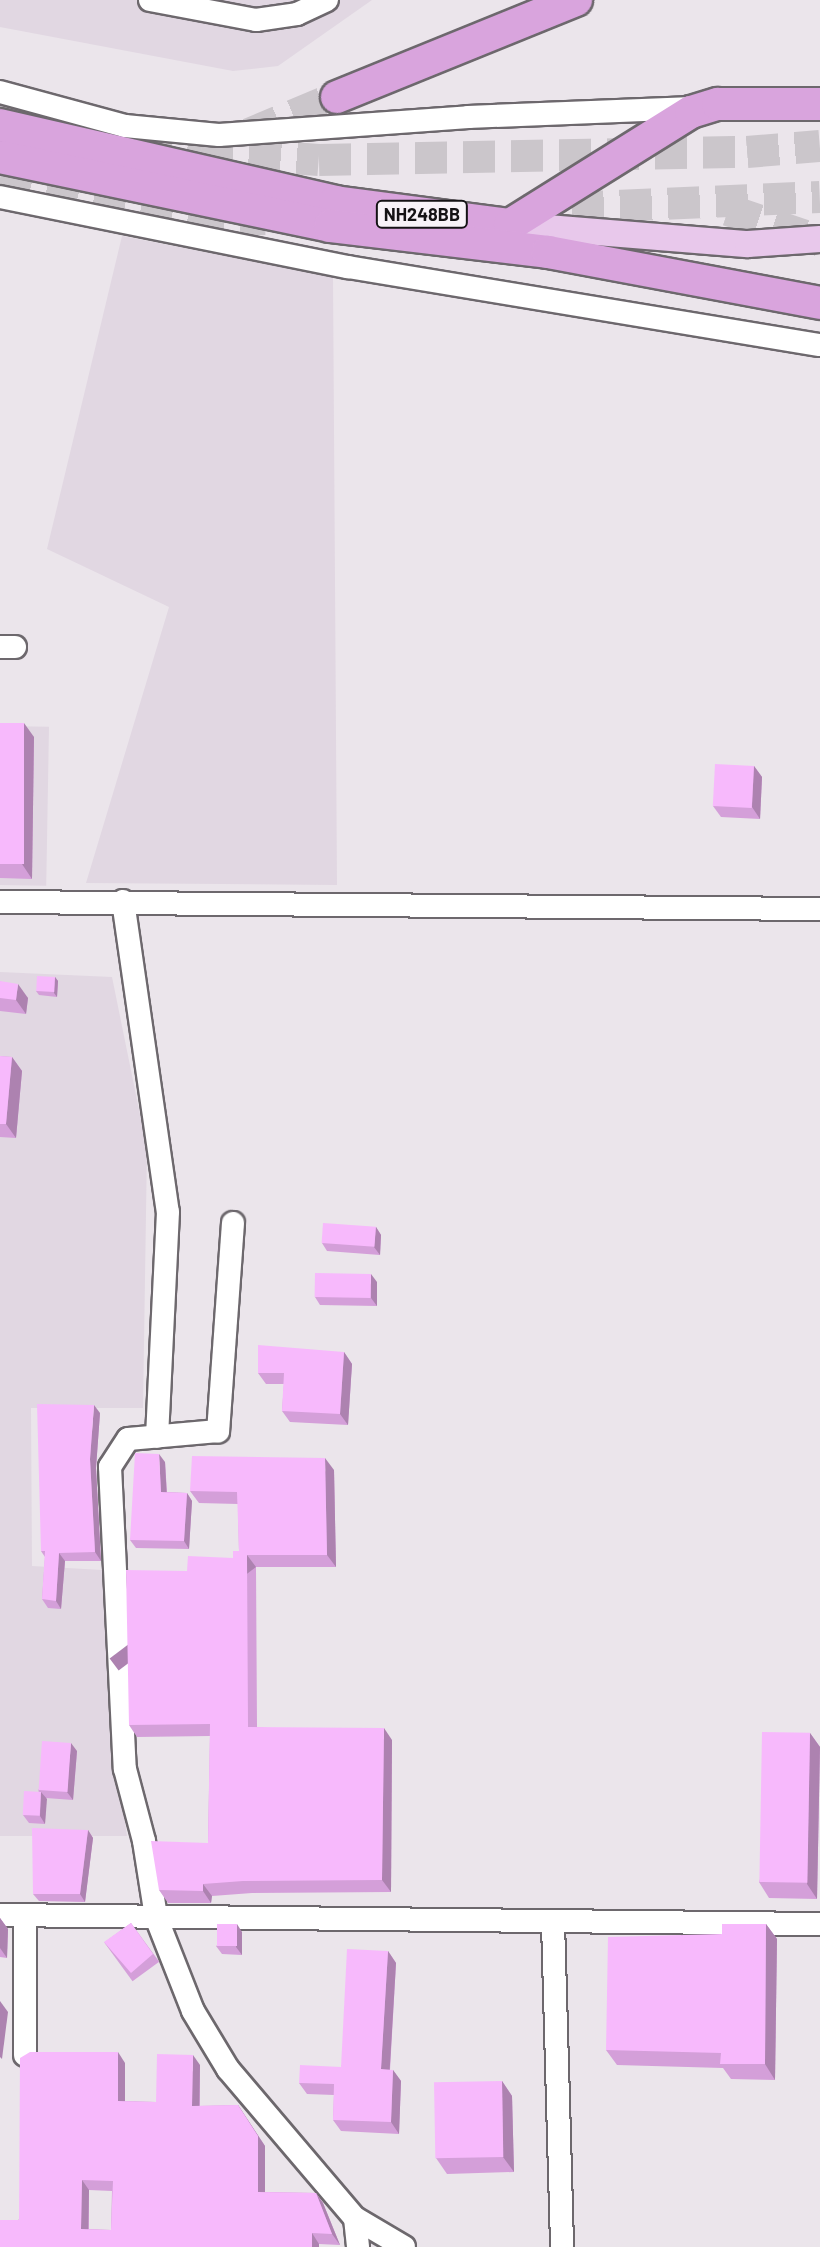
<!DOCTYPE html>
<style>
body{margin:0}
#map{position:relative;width:820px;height:2247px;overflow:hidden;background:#ebe5eb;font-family:Barlow,sans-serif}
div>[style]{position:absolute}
.built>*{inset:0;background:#e1d7e2;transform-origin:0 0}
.highway-tunnel>*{height:32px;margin-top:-16px;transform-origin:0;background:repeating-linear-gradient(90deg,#cbc6cb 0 32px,transparent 0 48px)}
.roads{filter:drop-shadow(2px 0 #6d686d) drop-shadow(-2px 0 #6d686d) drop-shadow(0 2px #6d686d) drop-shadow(0 -2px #6d686d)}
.minor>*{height:22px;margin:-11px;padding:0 11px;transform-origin:11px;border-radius:11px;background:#fff}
.major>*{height:26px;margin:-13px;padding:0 13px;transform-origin:13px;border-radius:13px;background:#e8c8eb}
.highway>*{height:32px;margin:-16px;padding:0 16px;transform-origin:16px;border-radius:16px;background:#d9a4dd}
.wall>*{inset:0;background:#d49fd9;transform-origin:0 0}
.shaded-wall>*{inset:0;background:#ad82b0;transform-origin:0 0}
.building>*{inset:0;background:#f7b9fc;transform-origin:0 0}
span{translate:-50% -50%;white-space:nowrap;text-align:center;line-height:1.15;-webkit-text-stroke:6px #f8f3f8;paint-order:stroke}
.shield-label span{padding:2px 6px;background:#f8f3f8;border:2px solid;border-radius:6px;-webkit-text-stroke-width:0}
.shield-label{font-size:18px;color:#151315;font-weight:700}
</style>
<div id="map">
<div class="built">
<div style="clip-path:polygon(0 0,372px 0,278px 66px,233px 71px,0 27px)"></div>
<div style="clip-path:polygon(122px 236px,333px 277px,337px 885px,86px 883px,169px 607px,47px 549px)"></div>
<div style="left:0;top:726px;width:49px;height:159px;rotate:1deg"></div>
<div style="clip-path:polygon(0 972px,112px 977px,147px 1149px,143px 1408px,31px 1408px,32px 1566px,102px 1570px,113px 1741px,127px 1836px,0 1836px)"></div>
</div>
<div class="highway-tunnel">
<div style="left:0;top:106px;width:206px;rotate:12.6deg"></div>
<div style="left:201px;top:151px;width:118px;rotate:4.4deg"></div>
<div style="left:319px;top:160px;width:428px;rotate:-1.1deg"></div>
<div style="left:747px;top:152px;width:73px;rotate:-4.7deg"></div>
<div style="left:249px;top:134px;width:95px;rotate:-22.8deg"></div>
<div style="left:0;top:178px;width:197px;rotate:12.6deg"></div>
<div style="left:192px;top:221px;width:73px;rotate:-1.6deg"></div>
<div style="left:524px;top:210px;width:296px;rotate:-2.5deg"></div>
<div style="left:728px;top:210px;width:97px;rotate:18.6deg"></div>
</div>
<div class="roads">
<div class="minor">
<div style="left:150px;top:0;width:108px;rotate:10.7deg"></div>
<div style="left:256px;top:20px;width:41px;rotate:-8.3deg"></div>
<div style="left:297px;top:14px;width:33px;rotate:-25deg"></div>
<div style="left:0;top:92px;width:130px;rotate:15.2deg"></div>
<div style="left:125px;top:126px;width:94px;rotate:5.5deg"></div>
<div style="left:219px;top:135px;width:250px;rotate:-4.1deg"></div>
<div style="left:468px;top:117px;width:225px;rotate:-2.3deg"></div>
<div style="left:0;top:197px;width:355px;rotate:11.4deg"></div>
<div style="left:348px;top:267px;width:478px;rotate:9.4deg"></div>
<div style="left:0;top:647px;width:15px"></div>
<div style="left:123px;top:901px;width:314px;rotate:81.8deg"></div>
<div style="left:168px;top:1212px;width:225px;rotate:92.8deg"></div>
<div style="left:0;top:902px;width:820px;rotate:0.49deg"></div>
<div style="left:233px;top:1223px;width:209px;rotate:94.1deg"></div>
<div style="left:218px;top:1431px;width:90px;rotate:174.9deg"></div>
<div style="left:128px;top:1439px;width:33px;rotate:123deg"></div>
<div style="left:110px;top:1467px;width:302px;rotate:87.2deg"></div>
<div style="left:125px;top:1769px;width:74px;rotate:75.2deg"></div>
<div style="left:144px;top:1841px;width:77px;rotate:81deg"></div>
<div style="left:156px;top:1917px;width:101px;rotate:68.5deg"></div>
<div style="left:193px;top:2011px;width:68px;rotate:58.9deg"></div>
<div style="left:228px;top:2069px;width:196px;rotate:49.6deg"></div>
<div style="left:355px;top:2218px;width:29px;rotate:84deg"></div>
<div style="left:0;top:1915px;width:820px;rotate:0.63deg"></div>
<div style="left:25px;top:1916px;width:139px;rotate:90deg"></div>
<div style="left:553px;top:1922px;width:325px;rotate:88.4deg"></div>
<div style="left:355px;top:2218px;width:57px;rotate:30.6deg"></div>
</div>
<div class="major">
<div style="left:510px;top:225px;width:239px;rotate:4.6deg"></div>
<div style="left:748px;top:244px;width:72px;rotate:-4deg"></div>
</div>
<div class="highway">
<div style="left:337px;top:97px;width:258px;rotate:-22.1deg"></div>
<div style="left:0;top:125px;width:344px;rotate:12.9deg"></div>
<div style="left:335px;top:202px;width:177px;rotate:7.5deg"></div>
<div style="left:510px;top:225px;width:213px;rotate:-32deg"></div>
<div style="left:691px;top:112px;width:28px;rotate:-17deg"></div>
<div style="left:718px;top:104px;width:102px"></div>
<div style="left:0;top:157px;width:337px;rotate:11.8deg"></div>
<div style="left:330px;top:226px;width:220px;rotate:6.8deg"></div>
<div style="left:548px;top:252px;width:277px;rotate:10.6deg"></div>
</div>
</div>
<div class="wall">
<div style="clip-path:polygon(0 723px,34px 737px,32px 879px,0 878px)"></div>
<div style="clip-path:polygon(754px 766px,762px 777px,760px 819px,721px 817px,713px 806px)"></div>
<div style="clip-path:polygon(55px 977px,58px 981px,57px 997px,39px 995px,36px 991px)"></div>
<div style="clip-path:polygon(0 981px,28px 998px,26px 1014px,0 1011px)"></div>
<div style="clip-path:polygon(0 1056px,12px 1057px,22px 1071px,16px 1138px,0 1137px)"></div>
<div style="clip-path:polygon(376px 1227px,381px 1235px,380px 1255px,327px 1251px,322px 1243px)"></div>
<div style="clip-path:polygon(377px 1282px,377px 1306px,320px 1305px,315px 1297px)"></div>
<div style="clip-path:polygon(344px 1352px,352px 1364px,348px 1425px,290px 1422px,282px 1411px,284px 1384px,266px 1384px,258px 1373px)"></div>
<div style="clip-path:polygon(100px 1413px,96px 1468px,101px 1561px,65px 1561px,61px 1609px,48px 1608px,42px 1599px,45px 1557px,41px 1551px)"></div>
<div style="clip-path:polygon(165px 1462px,167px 1492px,187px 1493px,192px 1501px,189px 1549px,136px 1548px,130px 1540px)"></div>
<div style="clip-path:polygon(334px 1470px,336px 1567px,256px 1567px,257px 1727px,392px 1740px,391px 1892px,252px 1893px,212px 1896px,211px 1903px,168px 1903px,159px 1890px,208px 1843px,210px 1736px,137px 1737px,129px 1725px,187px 1571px,233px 1558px,239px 1551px,238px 1504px,199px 1503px,190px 1491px)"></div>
<div style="clip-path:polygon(810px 1733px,820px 1747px,817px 1899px,769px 1898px,759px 1882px)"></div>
<div style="clip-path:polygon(77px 1751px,73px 1800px,46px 1798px,45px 1824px,29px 1823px,23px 1815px,39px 1791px,38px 1790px)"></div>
<div style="clip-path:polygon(88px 1830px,93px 1838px,85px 1902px,39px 1901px,33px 1894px)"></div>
<div style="clip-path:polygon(0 1918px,8px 1929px,7px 1958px,0 1957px)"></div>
<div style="left:131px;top:1923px;width:48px;height:33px;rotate:54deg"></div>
<div style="clip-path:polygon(766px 1924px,777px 1939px,775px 2080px,731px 2079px,723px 2068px,617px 2065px,606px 2050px,722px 1934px)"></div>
<div style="clip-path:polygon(242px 1932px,242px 1955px,222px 1954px,216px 1946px)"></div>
<div style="clip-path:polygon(388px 1951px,396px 1963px,390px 2070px,393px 2070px,401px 2081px,399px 2134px,341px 2131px,333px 2120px,334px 2095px,307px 2094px,299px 2083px,341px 2067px)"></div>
<div style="clip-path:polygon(evenodd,125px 2063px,125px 2101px,156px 2102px,200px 2065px,200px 2106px,238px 2105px,265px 2146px,265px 2192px,316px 2193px,323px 2203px,340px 2245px,319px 2244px,319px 2247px,0 2247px,125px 2063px,89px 2190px,112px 2191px,111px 2230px,89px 2229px,89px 2190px)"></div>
<div style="clip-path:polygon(502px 2081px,512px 2096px,514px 2172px,447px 2174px,436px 2158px)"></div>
</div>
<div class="shaded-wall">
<div style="clip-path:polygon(24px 723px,34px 737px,32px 879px,22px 864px)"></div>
<div style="clip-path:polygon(754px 766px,762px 777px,760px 819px,752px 807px)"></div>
<div style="clip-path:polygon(55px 977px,58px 981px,57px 997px,54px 993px)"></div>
<div style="clip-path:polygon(18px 984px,28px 998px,26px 1014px,16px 1000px)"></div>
<div style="clip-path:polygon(12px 1057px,22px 1071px,16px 1138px,6px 1124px)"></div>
<div style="clip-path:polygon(376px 1227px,381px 1235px,380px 1255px,374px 1247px)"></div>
<div style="clip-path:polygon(371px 1274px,377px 1282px,377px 1306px,371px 1298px)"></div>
<div style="clip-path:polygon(344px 1352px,352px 1364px,348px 1425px,340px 1414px)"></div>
<div style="clip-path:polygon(94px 1405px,100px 1413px,96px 1468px,101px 1561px,95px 1552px,90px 1459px)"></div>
<div style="clip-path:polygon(159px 1454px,165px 1462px,167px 1500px,161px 1492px)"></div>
<div style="clip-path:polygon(325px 1458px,334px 1470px,336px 1567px,327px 1555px)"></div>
<div style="clip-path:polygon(187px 1493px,192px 1501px,189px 1549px,184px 1541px)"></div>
<div style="clip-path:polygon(59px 1553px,65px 1561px,61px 1609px,56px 1601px)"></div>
<div style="left:247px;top:1555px;width:15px;height:172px;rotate:53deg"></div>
<div style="clip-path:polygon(384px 1728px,392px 1740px,391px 1892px,382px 1880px)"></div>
<div style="clip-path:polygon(810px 1733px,820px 1747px,817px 1899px,807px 1884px)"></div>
<div style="clip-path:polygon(71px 1743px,77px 1751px,73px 1800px,67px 1792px)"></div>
<div style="clip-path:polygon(41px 1792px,47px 1799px,45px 1824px,40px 1816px)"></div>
<div style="clip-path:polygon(88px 1830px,93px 1838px,85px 1902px,80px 1894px)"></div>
<div style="clip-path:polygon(203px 1884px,212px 1896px,211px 1903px,203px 1891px)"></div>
<div style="clip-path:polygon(0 1918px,8px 1929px,7px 1958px,0 1948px)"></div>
<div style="clip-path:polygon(237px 1924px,242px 1932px,242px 1955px,236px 1947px)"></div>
<div style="clip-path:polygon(766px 1924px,777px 1939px,775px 2080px,765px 2064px)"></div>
<div style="clip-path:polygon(388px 1951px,396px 1963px,389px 2081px,381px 2069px)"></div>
<div style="clip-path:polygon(0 2001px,8px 2012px,2px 2059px,0 2057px)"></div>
<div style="clip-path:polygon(118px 2052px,125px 2063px,125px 2111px,118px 2101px)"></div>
<div style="clip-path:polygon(193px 2055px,200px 2065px,199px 2116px,192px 2106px)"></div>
<div style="clip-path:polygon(393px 2070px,401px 2081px,399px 2134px,391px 2122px)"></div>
<div style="clip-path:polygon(502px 2081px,512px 2096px,514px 2172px,503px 2157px)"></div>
<div style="clip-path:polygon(238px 2105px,265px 2146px,265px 2202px,258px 2192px)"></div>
<div style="clip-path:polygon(82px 2180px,89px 2190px,88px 2240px,81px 2229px)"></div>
<div style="clip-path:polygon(316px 2193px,323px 2203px,340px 2245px,332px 2234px)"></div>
<div style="clip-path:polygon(312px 2233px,319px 2244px,319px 2247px,312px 2247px)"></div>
</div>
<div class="building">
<div style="left:0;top:723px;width:24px;height:141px"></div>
<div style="left:715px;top:764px;width:39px;height:42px;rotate:3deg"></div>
<div style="left:37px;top:976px;width:18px;height:15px;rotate:3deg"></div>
<div style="clip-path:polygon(0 981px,18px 984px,16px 1000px,0 998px)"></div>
<div style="clip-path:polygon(0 1056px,12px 1057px,6px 1124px,0 1124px)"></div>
<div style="left:323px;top:1223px;width:53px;height:20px;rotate:4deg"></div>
<div style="left:315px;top:1273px;width:56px;height:24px;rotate:1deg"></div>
<div style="clip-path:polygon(258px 1345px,344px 1352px,340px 1414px,282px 1411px,284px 1373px,258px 1373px)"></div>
<div style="clip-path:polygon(37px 1404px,94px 1405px,90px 1459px,95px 1552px,59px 1553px,56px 1601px,42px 1599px,45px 1551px,41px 1551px)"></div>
<div style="clip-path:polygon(135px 1453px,159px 1454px,161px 1492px,187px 1493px,184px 1541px,130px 1540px)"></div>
<div style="clip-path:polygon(192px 1456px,325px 1458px,327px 1555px,247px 1555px,248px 1727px,384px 1728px,382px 1880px,243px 1881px,203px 1884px,203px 1891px,159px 1890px,151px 1841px,208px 1843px,210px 1724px,129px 1725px,126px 1570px,187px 1571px,188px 1556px,233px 1558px,233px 1551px,239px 1551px,237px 1492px,190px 1491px)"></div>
<div style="left:762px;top:1732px;width:48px;height:150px;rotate:1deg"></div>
<div style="left:42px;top:1741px;width:29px;height:49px;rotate:4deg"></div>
<div style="left:24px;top:1791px;width:17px;height:24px;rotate:3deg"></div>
<div style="clip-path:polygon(32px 1828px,88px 1830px,80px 1894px,33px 1894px)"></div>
<div style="clip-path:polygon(131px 1923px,153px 1954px,131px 1973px,104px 1942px)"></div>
<div style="left:217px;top:1924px;width:20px;height:22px"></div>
<div style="clip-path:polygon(722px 1924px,766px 1924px,765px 2064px,720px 2064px,721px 2053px,606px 2050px,608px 1937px,722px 1934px)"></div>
<div style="clip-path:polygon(347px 1949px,388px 1951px,381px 2069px,393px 2070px,391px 2122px,333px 2120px,334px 2084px,299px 2083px,300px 2065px,341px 2067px)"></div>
<div style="clip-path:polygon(evenodd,30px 2052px,118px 2052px,118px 2101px,156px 2102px,157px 2054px,193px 2055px,192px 2106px,238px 2105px,258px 2136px,258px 2192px,316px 2193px,332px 2234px,312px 2233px,312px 2247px,0 2247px,0 2220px,19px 2220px,20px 2058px,30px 2052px,82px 2180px,113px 2181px,111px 2230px,81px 2229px,82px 2180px)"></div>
<div style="left:502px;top:2081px;width:76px;height:68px;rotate:89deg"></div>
</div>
<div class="shield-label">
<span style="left:422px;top:214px">NH248BB</span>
</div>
</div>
